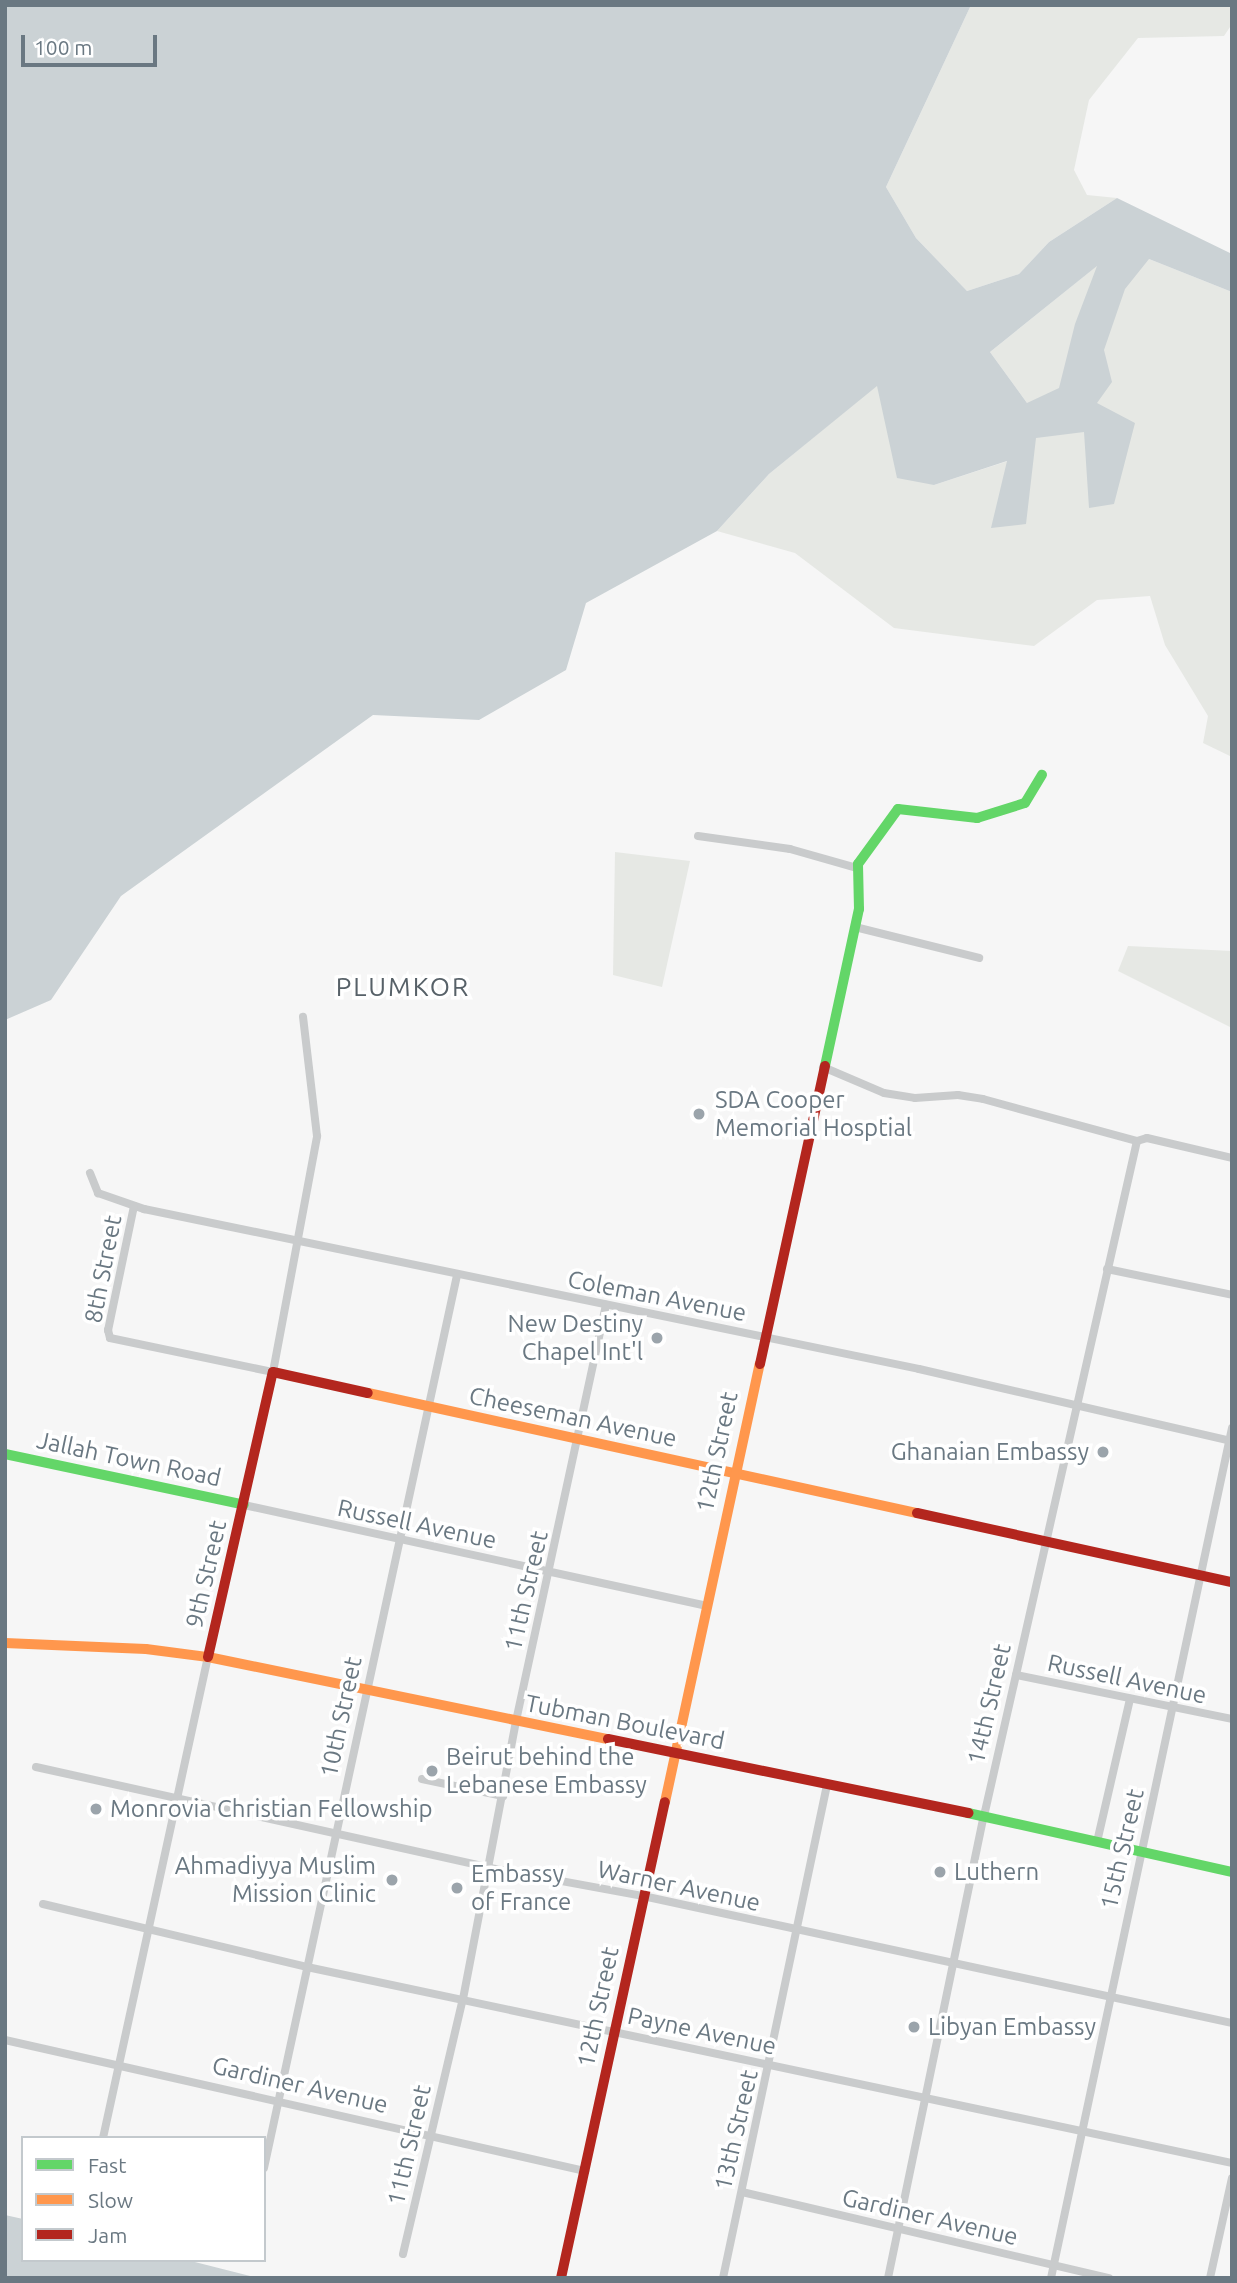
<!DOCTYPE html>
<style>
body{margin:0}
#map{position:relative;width:1237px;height:2283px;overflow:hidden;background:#f6f6f6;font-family:Ubuntu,sans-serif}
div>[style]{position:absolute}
.green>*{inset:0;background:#e6e8e4}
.water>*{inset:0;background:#cbd2d5}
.street>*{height:8px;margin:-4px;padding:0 4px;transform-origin:4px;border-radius:4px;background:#c9cbcc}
.fast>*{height:10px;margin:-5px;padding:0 5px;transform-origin:5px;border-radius:5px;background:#63d668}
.slow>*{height:10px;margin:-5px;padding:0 5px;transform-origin:5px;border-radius:5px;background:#ff974d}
.jam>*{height:10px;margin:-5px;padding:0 5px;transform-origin:5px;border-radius:5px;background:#b3261e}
.dots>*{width:19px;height:19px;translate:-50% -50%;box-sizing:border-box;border:4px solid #fff;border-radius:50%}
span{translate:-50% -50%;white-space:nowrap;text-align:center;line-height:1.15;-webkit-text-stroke:7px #fff;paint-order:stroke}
.poi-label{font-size:24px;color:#6a7882}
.left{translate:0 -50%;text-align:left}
.right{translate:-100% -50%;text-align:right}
.street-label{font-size:24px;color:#6a7882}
.neighbourhood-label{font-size:26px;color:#576168;letter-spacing:2px}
.frame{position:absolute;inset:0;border:7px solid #6a7882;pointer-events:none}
.legend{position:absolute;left:21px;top:2136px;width:245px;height:126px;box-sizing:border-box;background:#fff;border:2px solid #c3c9cd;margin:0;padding:9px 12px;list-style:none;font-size:21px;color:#6a7882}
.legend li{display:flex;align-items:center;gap:14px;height:35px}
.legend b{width:35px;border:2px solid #c3c9cd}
.scale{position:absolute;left:21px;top:35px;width:136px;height:32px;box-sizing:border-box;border:4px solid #6a7882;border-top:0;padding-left:9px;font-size:21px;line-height:24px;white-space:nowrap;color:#6a7882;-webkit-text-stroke:5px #fff;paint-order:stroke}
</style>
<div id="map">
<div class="green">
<div style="clip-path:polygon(971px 5px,1232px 5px,1232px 24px,1224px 36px,1138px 38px,1089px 100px,1074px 170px,1087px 195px,1117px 198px,1049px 242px,1019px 274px,967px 291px,916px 238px,886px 187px)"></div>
<div style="clip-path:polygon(1149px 259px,1232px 292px,1232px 757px,1203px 743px,1208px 716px,1165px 645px,1150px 596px,1097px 600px,1034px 646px,894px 628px,795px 553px,717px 531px,769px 474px,877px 385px,934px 485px,1008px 461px,1027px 403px,990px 352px,1098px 265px)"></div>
<div style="clip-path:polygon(615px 852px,690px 861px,662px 987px,613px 975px)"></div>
<div style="clip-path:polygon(1128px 946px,1232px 951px,1232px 1028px,1118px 971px)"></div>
</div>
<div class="water">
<div style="clip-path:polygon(evenodd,5px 5px,971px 5px,886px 187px,916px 238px,967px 291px,1019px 274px,1049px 242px,1117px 198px,1232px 254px,1232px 292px,1149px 259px,1125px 289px,1104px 350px,1112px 382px,1097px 403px,1135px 423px,1114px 504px,1089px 508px,1084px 432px,1036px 438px,1026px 524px,991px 528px,1007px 461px,934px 485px,897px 478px,877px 386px,769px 474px,717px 531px,586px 603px,566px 670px,479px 720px,373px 715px,121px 896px,51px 1000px,5px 1020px,5px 5px,1097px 266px,1075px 324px,1059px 388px,1027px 403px,990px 352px,1097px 266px)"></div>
<div style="clip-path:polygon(5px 2215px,23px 2219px,23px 2260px,187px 2260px,258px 2278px,5px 2278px)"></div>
</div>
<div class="street">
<div style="left:698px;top:836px;width:93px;rotate:8deg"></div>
<div style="left:790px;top:849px;width:70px;rotate:15.8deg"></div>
<div style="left:855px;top:927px;width:128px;rotate:14deg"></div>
<div style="left:823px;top:1067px;width:66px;rotate:23.1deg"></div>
<div style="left:884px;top:1093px;width:31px;rotate:9deg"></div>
<div style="left:915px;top:1098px;width:43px;rotate:-4deg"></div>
<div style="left:958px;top:1095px;width:25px;rotate:9deg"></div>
<div style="left:983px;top:1099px;width:160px;rotate:15.3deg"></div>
<div style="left:1137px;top:1141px;width:10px;rotate:-17deg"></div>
<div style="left:1147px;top:1138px;width:87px;rotate:13.2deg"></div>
<div style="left:90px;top:1173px;width:22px;rotate:68deg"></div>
<div style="left:98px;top:1193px;width:49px;rotate:19.2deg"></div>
<div style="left:144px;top:1209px;width:791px;rotate:11.66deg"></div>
<div style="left:919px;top:1369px;width:321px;rotate:13deg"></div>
<div style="left:134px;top:1206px;width:127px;rotate:101.8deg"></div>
<div style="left:108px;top:1330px;width:8px;rotate:76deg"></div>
<div style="left:110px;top:1338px;width:167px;rotate:11.8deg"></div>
<div style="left:273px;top:1372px;width:240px;rotate:-79.4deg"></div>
<div style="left:317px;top:1136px;width:120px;rotate:-96.7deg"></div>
<div style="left:1107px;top:1269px;width:128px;rotate:11.7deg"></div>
<div style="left:244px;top:1505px;width:473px;rotate:12.3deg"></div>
<div style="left:1016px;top:1675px;width:220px;rotate:11.5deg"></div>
<div style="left:36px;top:1767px;width:465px;rotate:12.5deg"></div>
<div style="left:490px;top:1868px;width:156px;rotate:10.4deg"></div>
<div style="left:643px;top:1896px;width:603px;rotate:12.17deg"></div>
<div style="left:422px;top:1779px;width:83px;rotate:11.9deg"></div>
<div style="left:1097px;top:1842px;width:147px;rotate:-77deg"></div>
<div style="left:43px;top:1904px;width:271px;rotate:13.4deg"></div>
<div style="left:307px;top:1967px;width:946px;rotate:11.96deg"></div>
<div style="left:5px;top:2040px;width:595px;rotate:12.73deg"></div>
<div style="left:103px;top:2138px;width:492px;rotate:-77.7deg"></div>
<div style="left:264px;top:2168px;width:914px;rotate:-77.8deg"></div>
<div style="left:742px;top:2192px;width:377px;rotate:13.2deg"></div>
<div style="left:403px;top:2254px;width:262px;rotate:-76.8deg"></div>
<div style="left:463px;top:1999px;width:283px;rotate:-79.2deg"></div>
<div style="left:516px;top:1721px;width:426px;rotate:-77.8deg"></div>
<div style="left:723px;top:2278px;width:504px;rotate:-78.09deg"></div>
<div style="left:888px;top:2278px;width:472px;rotate:-78.3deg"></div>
<div style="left:984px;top:1816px;width:692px;rotate:-77.23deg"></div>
<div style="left:1051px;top:2278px;width:869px;rotate:-77.98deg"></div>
<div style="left:1210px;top:2278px;width:102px;rotate:-77.6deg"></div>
</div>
<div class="fast">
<div style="left:825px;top:1066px;width:161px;rotate:-77.8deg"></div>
<div style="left:859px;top:909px;width:45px;rotate:-91.3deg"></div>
<div style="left:858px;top:864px;width:68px;rotate:-54deg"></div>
<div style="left:898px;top:809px;width:80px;rotate:6.5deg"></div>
<div style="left:977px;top:818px;width:50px;rotate:-17.4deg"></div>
<div style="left:1025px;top:803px;width:33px;rotate:-59deg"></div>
<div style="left:5px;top:1454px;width:244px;rotate:12deg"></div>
<div style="left:968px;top:1813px;width:271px;rotate:12.6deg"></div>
</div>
<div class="slow">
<div style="left:368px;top:1393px;width:562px;rotate:12.33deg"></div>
<div style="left:5px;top:1643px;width:141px;rotate:2.4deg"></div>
<div style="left:146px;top:1649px;width:63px;rotate:7.4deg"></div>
<div style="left:208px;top:1657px;width:408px;rotate:11.6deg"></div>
<div style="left:665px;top:1802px;width:448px;rotate:-77.8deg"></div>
</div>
<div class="jam">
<div style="left:760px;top:1364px;width:305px;rotate:-77.7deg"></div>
<div style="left:917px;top:1513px;width:322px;rotate:12.4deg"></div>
<div style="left:208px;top:1657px;width:292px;rotate:-77.2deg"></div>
<div style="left:273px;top:1372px;width:97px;rotate:12.5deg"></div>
<div style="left:608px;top:1739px;width:368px;rotate:11.6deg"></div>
<div style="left:561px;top:2278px;width:487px;rotate:-77.7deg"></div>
</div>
<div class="dots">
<div style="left:699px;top:1114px;background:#9ba4ab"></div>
<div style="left:657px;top:1338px;background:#9ba4ab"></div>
<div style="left:1103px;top:1452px;background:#9ba4ab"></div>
<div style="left:432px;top:1771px;background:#9ba4ab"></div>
<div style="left:96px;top:1809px;background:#9ba4ab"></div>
<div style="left:940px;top:1872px;background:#9ba4ab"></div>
<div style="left:392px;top:1880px;background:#9ba4ab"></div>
<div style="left:457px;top:1888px;background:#9ba4ab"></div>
<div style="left:914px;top:2027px;background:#9ba4ab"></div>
</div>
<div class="poi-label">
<span class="left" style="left:715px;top:1114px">SDA Cooper<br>Memorial Hosptial</span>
<span class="right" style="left:643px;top:1338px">New Destiny<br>Chapel Int'l</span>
<span class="right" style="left:1089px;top:1452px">Ghanaian Embassy</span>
<span class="left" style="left:446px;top:1771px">Beirut behind the<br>Lebanese Embassy</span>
<span class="left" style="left:110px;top:1809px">Monrovia Christian Fellowship</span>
<span class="right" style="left:376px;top:1880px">Ahmadiyya Muslim<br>Mission Clinic</span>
<span class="left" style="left:954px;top:1872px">Luthern</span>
<span class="left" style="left:471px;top:1888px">Embassy<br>of France</span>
<span class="left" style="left:928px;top:2027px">Libyan Embassy</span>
</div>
<div class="street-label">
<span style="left:103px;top:1269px;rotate:-79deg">8th Street</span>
<span style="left:657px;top:1296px;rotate:11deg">Coleman Avenue</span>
<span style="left:573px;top:1417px;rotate:12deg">Cheeseman Avenue</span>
<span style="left:717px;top:1452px;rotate:-78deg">12th Street</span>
<span style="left:129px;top:1459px;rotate:12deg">Jallah Town Road</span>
<span style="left:417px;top:1524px;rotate:12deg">Russell Avenue</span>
<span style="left:206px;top:1574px;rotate:-77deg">9th Street</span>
<span style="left:526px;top:1591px;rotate:-77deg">11th Street</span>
<span style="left:1127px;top:1679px;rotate:12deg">Russell Avenue</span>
<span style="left:989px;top:1704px;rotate:-77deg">14th Street</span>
<span style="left:341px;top:1717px;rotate:-78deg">10th Street</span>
<span style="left:625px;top:1722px;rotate:11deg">Tubman Boulevard</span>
<span style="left:1122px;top:1849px;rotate:-77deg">15th Street</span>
<span style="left:679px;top:1886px;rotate:12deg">Warner Avenue</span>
<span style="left:598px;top:2007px;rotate:-78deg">12th Street</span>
<span style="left:702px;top:2031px;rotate:12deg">Payne Avenue</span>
<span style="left:300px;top:2085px;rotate:13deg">Gardiner Avenue</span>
<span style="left:736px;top:2130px;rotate:-77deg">13th Street</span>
<span style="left:409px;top:2145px;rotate:-77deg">11th Street</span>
<span style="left:930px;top:2217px;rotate:13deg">Gardiner Avenue</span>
</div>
<div class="neighbourhood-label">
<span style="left:403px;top:987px">PLUMKOR</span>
</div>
<div class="frame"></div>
<ul class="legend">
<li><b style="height:9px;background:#63d668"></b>Fast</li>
<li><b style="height:9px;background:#ff974d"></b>Slow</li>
<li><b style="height:9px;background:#b3261e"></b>Jam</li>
</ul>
<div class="scale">100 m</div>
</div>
